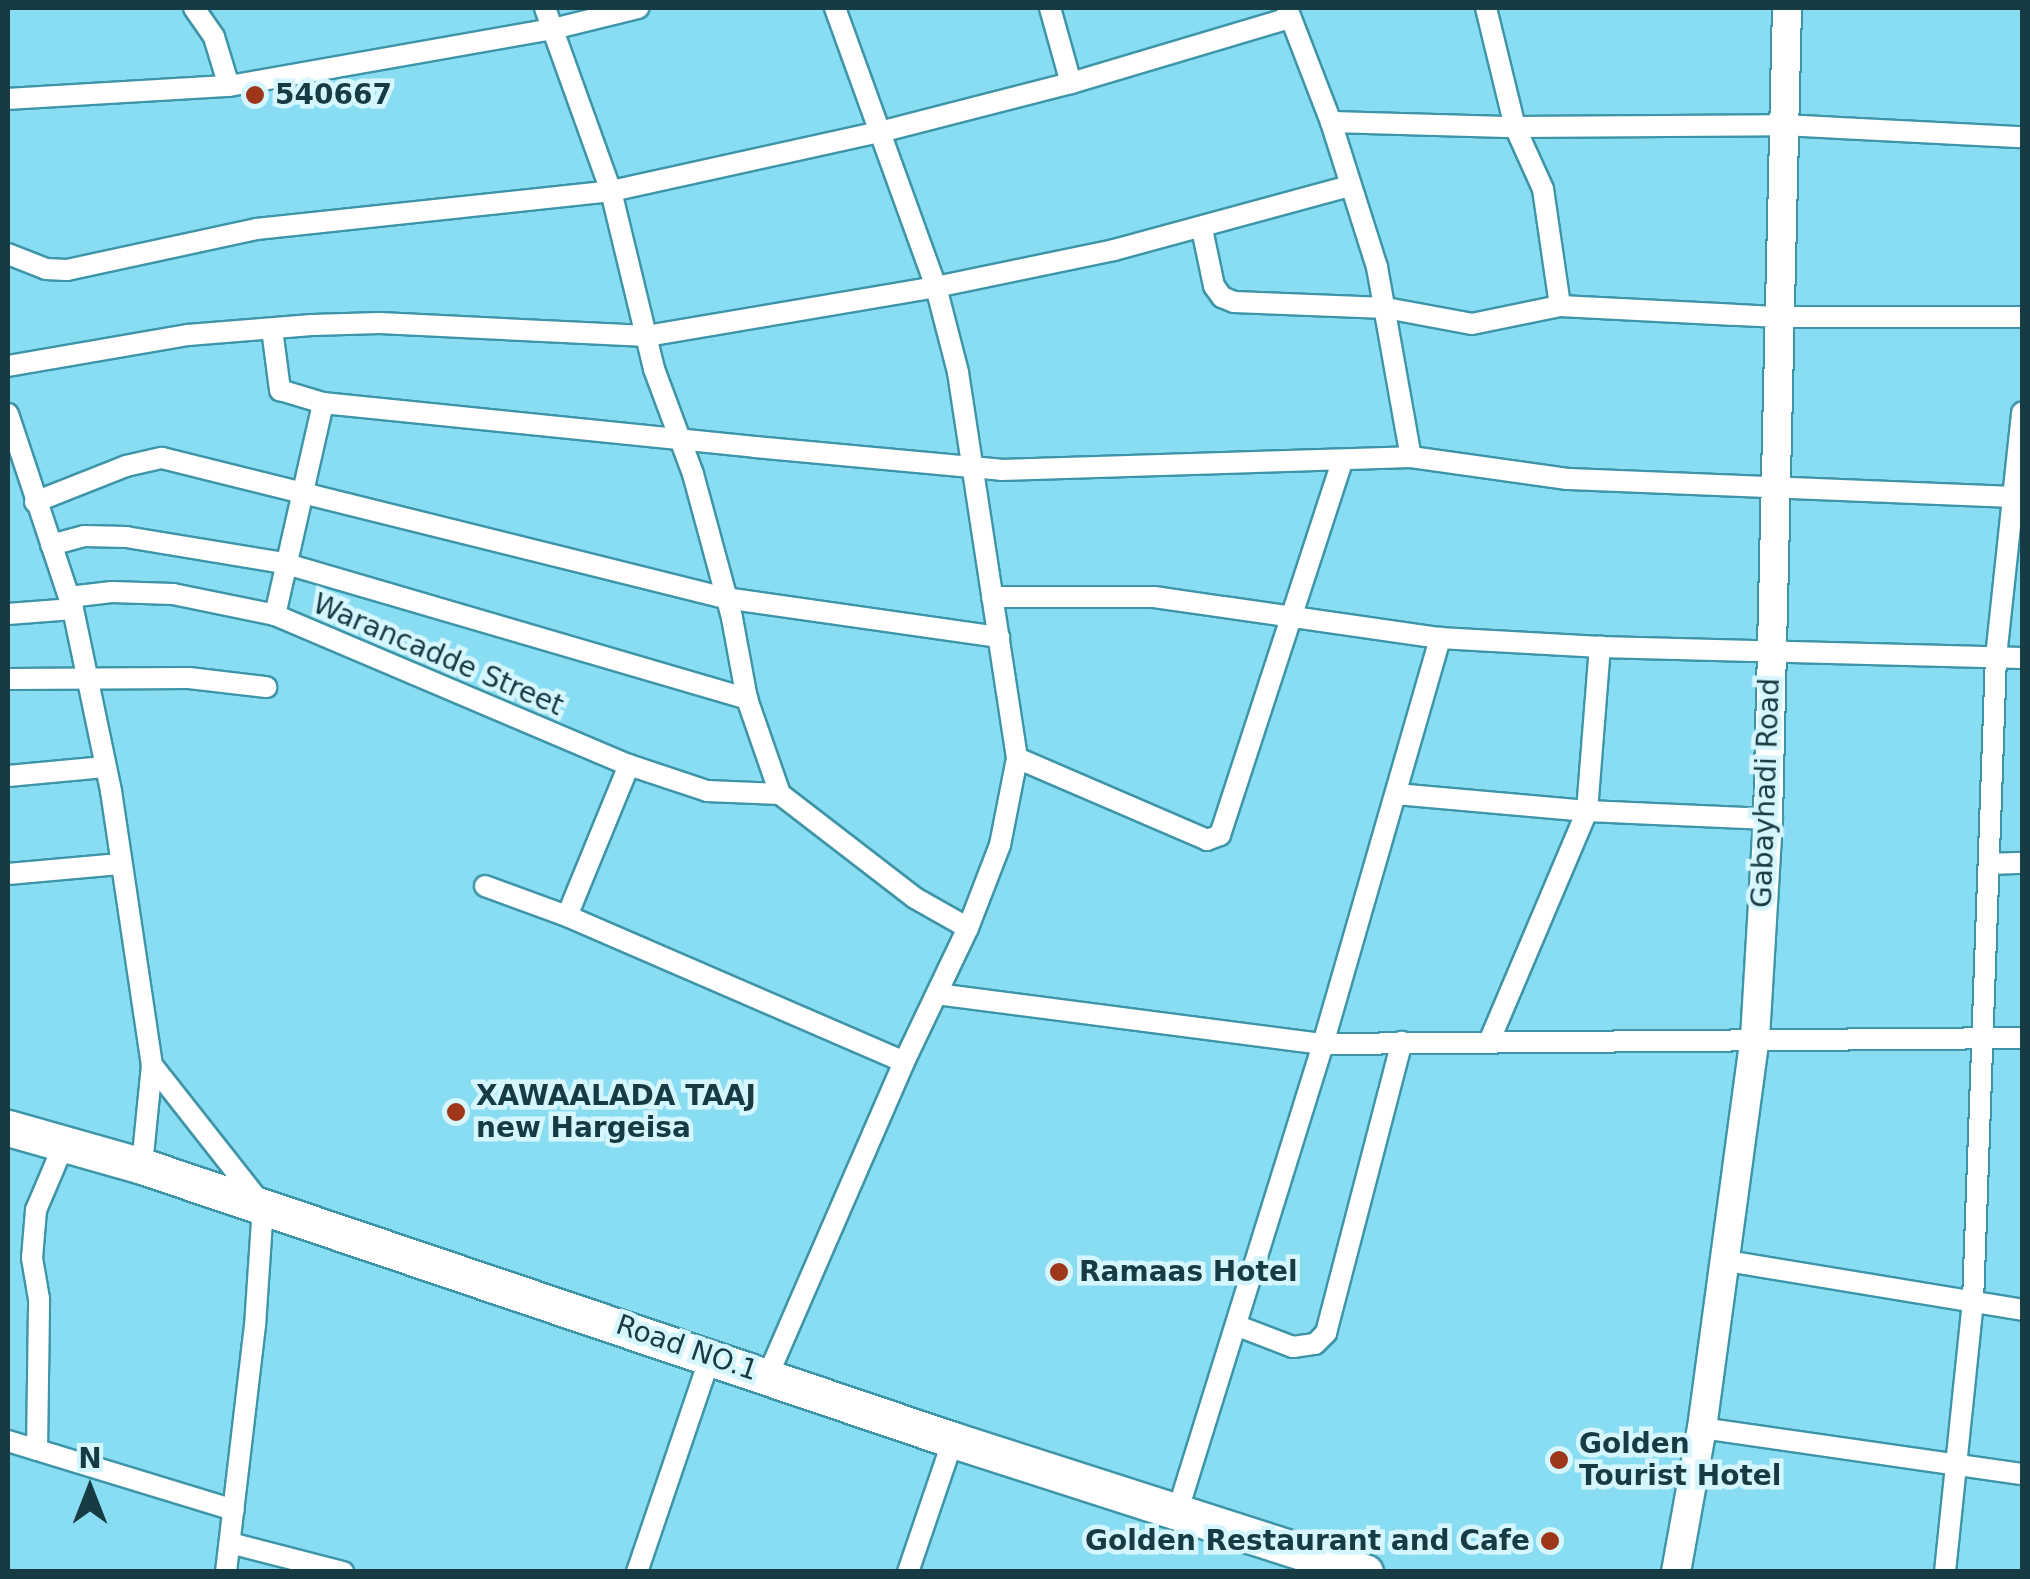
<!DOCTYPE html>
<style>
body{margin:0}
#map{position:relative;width:2030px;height:1579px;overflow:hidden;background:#89ddf2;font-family:"DejaVu Sans",sans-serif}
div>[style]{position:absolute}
.roads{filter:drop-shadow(2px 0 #3f95a8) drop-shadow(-2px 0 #3f95a8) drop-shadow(0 2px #3f95a8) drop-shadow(0 -2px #3f95a8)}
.street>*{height:20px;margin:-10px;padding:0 10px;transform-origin:10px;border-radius:10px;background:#fff}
.secondary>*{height:28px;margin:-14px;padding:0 14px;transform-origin:14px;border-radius:14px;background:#fff}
.highway>*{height:35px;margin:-17.5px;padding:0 17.5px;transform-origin:17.5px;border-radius:17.5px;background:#fff}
.dots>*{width:28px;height:28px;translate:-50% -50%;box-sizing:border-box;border:5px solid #d6f6fe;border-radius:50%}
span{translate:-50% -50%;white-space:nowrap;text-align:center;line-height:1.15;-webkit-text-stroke:9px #d6f6fe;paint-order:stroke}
.poi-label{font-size:28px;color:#173b43;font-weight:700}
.left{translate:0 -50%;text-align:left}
.right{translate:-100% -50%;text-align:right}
.street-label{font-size:28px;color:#173b43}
.frame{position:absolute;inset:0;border:10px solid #173b43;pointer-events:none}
.north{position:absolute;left:40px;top:1439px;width:100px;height:100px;-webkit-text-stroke:8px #d6f6fe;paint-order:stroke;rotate:0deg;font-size:28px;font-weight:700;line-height:40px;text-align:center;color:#173b43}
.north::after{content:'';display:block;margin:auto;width:35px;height:45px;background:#173b43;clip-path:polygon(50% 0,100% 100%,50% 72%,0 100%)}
</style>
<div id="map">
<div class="roads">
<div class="street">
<div style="left:194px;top:8px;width:35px;rotate:55deg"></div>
<div style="left:214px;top:37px;width:51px;rotate:73deg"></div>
<div style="left:545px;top:8px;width:195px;rotate:70.2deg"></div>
<div style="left:611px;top:191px;width:183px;rotate:76.4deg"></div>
<div style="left:654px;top:369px;width:112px;rotate:69.6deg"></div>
<div style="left:693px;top:474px;width:149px;rotate:74.8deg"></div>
<div style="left:732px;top:618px;width:82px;rotate:79.5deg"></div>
<div style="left:747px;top:699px;width:101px;rotate:70.8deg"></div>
<div style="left:780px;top:794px;width:170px;rotate:37.6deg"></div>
<div style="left:915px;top:898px;width:61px;rotate:29.5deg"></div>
<div style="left:1050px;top:8px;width:78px;rotate:74.4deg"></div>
<div style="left:1287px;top:8px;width:122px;rotate:68.9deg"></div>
<div style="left:1331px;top:122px;width:152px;rotate:72.4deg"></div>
<div style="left:1377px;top:267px;width:193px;rotate:79.9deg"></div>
<div style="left:1486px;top:8px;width:122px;rotate:76.3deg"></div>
<div style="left:1515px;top:127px;width:68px;rotate:65.7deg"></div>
<div style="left:1543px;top:189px;width:118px;rotate:81.7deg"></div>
<div style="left:8px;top:99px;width:221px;rotate:-3.4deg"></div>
<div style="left:229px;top:86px;width:329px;rotate:-10deg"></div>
<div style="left:553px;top:29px;width:88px;rotate:-13.9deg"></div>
<div style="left:1331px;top:122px;width:184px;rotate:1.6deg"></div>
<div style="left:1515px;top:127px;width:267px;rotate:-0.4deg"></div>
<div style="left:1782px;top:125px;width:240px;rotate:2.9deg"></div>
<div style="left:1202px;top:229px;width:58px;rotate:78.1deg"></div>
<div style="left:1214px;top:286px;width:14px;rotate:54deg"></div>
<div style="left:1222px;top:297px;width:13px;rotate:23deg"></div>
<div style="left:1234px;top:302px;width:152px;rotate:2.3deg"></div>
<div style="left:1386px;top:308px;width:87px;rotate:10.5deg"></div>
<div style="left:1472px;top:324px;width:90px;rotate:-11.6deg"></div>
<div style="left:1560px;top:306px;width:220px;rotate:2.9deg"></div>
<div style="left:1780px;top:317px;width:242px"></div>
<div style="left:8px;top:254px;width:41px;rotate:21.5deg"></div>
<div style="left:46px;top:269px;width:21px;rotate:3deg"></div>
<div style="left:67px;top:270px;width:194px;rotate:-12.2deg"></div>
<div style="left:257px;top:229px;width:356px;rotate:-6.1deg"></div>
<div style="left:611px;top:191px;width:275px;rotate:-12.4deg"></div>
<div style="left:880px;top:132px;width:197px;rotate:-14.4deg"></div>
<div style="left:1071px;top:83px;width:227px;rotate:-16.6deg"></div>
<div style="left:272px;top:329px;width:62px;rotate:82.5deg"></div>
<div style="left:280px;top:390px;width:45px;rotate:16.8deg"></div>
<div style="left:323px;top:403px;width:434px;rotate:5.8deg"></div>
<div style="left:755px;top:447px;width:247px;rotate:5.3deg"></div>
<div style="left:1001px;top:470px;width:410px;rotate:-1.8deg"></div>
<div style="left:1411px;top:457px;width:158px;rotate:8deg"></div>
<div style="left:1567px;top:479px;width:455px;rotate:2.3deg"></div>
<div style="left:8px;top:366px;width:183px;rotate:-9.8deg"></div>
<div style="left:188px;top:335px;width:124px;rotate:-4.6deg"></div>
<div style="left:312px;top:325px;width:68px;rotate:-1.7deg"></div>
<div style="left:380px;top:323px;width:267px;rotate:2.8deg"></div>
<div style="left:647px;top:336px;width:293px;rotate:-9.6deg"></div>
<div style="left:936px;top:287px;width:182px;rotate:-11.7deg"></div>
<div style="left:1114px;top:250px;width:244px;rotate:-15.2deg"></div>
<div style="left:8px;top:414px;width:206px;rotate:71.6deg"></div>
<div style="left:73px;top:609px;width:186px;rotate:78.2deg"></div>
<div style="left:111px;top:791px;width:277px;rotate:81.5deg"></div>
<div style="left:152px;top:1065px;width:101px;rotate:95.7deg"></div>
<div style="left:35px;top:502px;width:98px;rotate:-21.6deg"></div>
<div style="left:126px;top:466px;width:37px;rotate:-13deg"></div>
<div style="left:162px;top:458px;width:580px;rotate:13.96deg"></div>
<div style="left:725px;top:598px;width:277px;rotate:8.1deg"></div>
<div style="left:51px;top:545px;width:34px;rotate:-15deg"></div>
<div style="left:84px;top:536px;width:42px;rotate:1.4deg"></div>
<div style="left:126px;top:537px;width:159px;rotate:9.4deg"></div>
<div style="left:283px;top:563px;width:484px;rotate:16.3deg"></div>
<div style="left:69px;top:597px;width:43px;rotate:-6.6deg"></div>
<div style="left:112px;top:592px;width:61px;rotate:1.9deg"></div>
<div style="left:173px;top:594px;width:104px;rotate:11.6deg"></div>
<div style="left:275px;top:615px;width:384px;rotate:23deg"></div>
<div style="left:629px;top:765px;width:82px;rotate:18.4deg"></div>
<div style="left:707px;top:791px;width:73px;rotate:2.4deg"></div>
<div style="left:992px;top:597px;width:162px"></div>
<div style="left:1154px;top:597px;width:289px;rotate:8.2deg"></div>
<div style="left:1440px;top:638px;width:160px;rotate:3.2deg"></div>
<div style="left:8px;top:614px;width:65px;rotate:-4.4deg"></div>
<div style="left:275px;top:615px;width:217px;rotate:-77.2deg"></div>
<div style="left:8px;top:679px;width:181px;rotate:-0.3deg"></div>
<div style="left:189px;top:678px;width:78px;rotate:6.7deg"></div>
<div style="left:1017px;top:758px;width:207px;rotate:23.3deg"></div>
<div style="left:1207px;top:840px;width:14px;rotate:-21deg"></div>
<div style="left:1220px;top:835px;width:392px;rotate:-71.9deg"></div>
<div style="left:629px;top:765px;width:163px;rotate:112.3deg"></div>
<div style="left:567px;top:916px;width:367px;rotate:23.4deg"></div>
<div style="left:8px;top:776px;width:97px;rotate:-5.3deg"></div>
<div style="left:1396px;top:794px;width:192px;rotate:5.1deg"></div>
<div style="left:1587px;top:811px;width:181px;rotate:2.5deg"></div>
<div style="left:1990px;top:864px;width:32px;rotate:-2deg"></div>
<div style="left:8px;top:874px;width:112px;rotate:-5.1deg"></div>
<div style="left:485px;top:886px;width:87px;rotate:20.1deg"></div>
<div style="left:937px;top:994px;width:389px;rotate:7.4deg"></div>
<div style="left:1323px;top:1044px;width:699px;rotate:-0.49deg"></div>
<div style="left:1489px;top:1042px;width:251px;rotate:-67deg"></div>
<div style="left:1587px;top:811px;width:165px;rotate:-85.5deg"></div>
<div style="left:1600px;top:647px;width:422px;rotate:1.5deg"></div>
<div style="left:152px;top:1065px;width:179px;rotate:51.8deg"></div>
<div style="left:263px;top:1206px;width:119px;rotate:93.8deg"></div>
<div style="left:255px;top:1325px;width:249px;rotate:96.7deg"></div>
<div style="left:1727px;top:1261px;width:299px;rotate:9.4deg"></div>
<div style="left:1238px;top:1326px;width:59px;rotate:20.9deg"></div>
<div style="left:1293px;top:1347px;width:22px;rotate:-8deg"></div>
<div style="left:1315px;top:1344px;width:16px;rotate:-45deg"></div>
<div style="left:1326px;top:1333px;width:301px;rotate:-75.4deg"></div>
<div style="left:768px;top:1375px;width:341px;rotate:-66.5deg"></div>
<div style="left:904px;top:1062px;width:148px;rotate:-64.5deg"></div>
<div style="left:968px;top:928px;width:89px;rotate:-68.9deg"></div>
<div style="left:1000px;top:845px;width:89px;rotate:-78.9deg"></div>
<div style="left:1017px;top:758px;width:390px;rotate:-98.7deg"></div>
<div style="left:958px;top:372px;width:88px;rotate:-104.5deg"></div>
<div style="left:936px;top:287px;width:297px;rotate:-109.9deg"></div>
<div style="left:1702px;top:1428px;width:323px;rotate:8.2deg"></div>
<div style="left:8px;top:1441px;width:236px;rotate:17deg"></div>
<div style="left:37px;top:1450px;width:151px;rotate:-89.2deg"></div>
<div style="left:39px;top:1299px;width:42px;rotate:-99.7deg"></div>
<div style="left:32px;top:1258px;width:48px;rotate:-85.2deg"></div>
<div style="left:36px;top:1210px;width:72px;rotate:-67deg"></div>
<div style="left:1177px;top:1513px;width:491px;rotate:-72.7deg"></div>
<div style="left:1323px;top:1044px;width:423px;rotate:-73.9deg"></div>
<div style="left:230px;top:1543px;width:117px;rotate:14.4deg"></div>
<div style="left:637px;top:1572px;width:229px;rotate:-71.2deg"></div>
<div style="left:908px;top:1572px;width:139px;rotate:-71.2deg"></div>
<div style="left:1945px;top:1572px;width:271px;rotate:-84.1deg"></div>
<div style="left:1973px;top:1302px;width:645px;rotate:-87.96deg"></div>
<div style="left:1996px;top:657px;width:246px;rotate:-83.9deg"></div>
</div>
<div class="secondary">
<div style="left:1676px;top:1572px;width:146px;rotate:-79.8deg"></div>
<div style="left:1702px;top:1428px;width:394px;rotate:-82.3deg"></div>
<div style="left:1755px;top:1038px;width:219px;rotate:-86.6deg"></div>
<div style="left:1768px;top:819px;width:811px;rotate:-88.66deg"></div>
</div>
<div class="highway">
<div style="left:8px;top:1128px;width:139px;rotate:15.8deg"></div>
<div style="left:142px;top:1166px;width:856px;rotate:18.67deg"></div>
<div style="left:953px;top:1440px;width:433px;rotate:17.8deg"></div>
</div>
</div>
<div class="dots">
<div style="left:255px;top:95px;background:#9e361a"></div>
<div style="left:456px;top:1112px;background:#9e361a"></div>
<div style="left:1059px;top:1272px;background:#9e361a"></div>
<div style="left:1559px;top:1460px;background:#9e361a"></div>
<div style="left:1550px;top:1541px;background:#9e361a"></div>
</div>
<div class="poi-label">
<span class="left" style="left:275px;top:95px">540667</span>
<span class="left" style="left:476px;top:1112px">XAWAALADA TAAJ<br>new Hargeisa</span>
<span class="left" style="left:1079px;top:1272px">Ramaas Hotel</span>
<span class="left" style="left:1579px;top:1460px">Golden<br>Tourist Hotel</span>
<span class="right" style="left:1530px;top:1541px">Golden Restaurant and Cafe</span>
</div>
<div class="street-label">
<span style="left:438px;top:655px;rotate:23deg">Warancadde Street</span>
<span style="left:1766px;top:793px;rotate:-88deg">Gabayhadi Road</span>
<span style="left:687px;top:1348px;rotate:19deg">Road NO.1</span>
</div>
<div class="frame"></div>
<div class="north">N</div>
</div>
